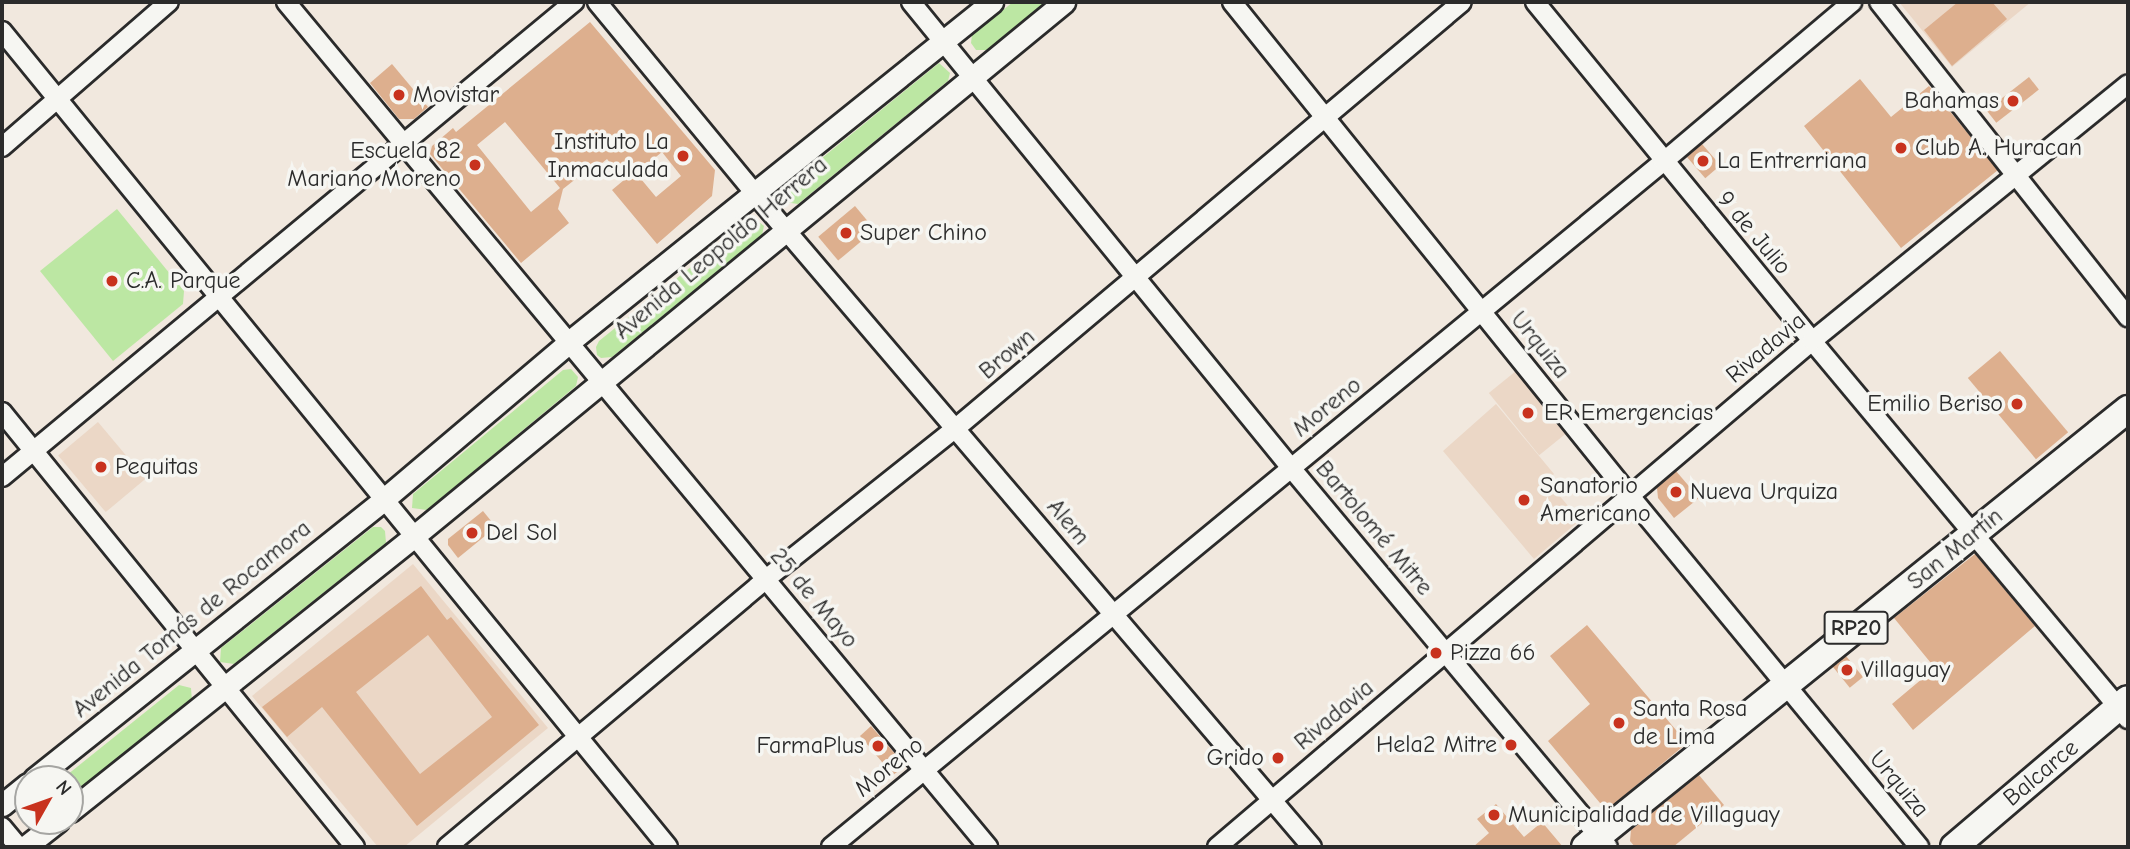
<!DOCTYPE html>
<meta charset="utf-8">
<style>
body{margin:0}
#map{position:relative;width:2130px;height:849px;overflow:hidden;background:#f1e8de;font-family:"Comic Neue",sans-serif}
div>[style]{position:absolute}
.built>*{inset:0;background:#ebd7c6;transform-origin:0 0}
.green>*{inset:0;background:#bce7a3}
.building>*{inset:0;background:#ddaf8e;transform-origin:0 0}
.roads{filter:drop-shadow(2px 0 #2b2b2b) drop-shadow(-2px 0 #2b2b2b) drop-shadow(0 2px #2b2b2b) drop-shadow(0 -2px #2b2b2b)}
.minor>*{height:18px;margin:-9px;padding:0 9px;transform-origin:9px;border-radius:9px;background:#f6f6f2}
.tertiary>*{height:21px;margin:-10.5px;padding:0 10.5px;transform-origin:10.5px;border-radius:10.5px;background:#f6f6f2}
.primary>*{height:26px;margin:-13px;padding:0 13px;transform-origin:13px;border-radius:13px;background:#f6f6f2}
.dots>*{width:19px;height:19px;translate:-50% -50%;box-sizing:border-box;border:4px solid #f6f6f2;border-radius:50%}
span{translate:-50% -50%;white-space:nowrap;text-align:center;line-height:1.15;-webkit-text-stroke:7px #f6f6f2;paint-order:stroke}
.shield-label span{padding:2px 5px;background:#f6f6f2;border:2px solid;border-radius:5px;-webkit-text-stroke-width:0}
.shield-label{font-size:23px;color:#2b2b2b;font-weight:700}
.poi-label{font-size:24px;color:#2b2b2b}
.left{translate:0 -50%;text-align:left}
.right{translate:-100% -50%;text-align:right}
.street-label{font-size:24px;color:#2b2b2b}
.frame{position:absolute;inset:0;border:4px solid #2b2b2b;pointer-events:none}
.north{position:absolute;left:14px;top:765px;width:70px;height:70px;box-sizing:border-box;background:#f6f6f2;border:2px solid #a5a5a2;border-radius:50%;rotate:50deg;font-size:19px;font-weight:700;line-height:28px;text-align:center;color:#2b2b2b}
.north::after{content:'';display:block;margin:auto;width:24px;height:32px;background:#c8321e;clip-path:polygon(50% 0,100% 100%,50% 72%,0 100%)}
</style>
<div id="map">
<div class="built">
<div style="clip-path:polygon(1899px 2px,2031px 2px,1952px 67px)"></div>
<div style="left:1516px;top:371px;width:80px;height:35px;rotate:51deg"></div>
<div style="clip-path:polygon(1496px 404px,1554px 474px,1547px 481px,1580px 520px,1534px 559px,1443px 451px)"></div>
<div style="left:98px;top:422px;width:74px;height:52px;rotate:50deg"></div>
<div style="clip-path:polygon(413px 564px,548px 728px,404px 847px,378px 847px,252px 696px)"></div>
</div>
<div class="green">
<div style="clip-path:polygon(1013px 2px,1047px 2px,987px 50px,976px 50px,971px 43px,972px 35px)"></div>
<div style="clip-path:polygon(939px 63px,950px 73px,948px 81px,798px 204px,784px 202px,782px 193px,785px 188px)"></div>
<div style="clip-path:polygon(117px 209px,184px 291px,183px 304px,113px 361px,40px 271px)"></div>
<div style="clip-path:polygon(753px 217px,764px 226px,762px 235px,612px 357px,601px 358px,597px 355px,596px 347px,599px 341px)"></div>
<div style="clip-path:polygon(571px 369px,578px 377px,576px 386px,427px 510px,412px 508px,413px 494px,563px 370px)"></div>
<div style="clip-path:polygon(373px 527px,381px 527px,385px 531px,386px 543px,234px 664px,220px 662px,221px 648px)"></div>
<div style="clip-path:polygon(179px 685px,191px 688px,192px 701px,70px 799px,70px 779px,62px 779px)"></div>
</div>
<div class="building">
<div style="clip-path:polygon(1958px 2px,1992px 2px,2007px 19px,1952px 66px,1924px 30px)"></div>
<div style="clip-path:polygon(evenodd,590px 22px,715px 170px,712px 196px,657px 244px,612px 190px,624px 180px,607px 159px,590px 173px,587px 170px,563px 189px,558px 209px,569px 223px,521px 263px,430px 154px,432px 146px,453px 128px,456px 132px,590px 22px,505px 122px,560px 188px,531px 212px,477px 145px,505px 122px,590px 22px,662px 152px,681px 176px,656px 197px,636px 173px,662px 152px)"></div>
<div style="clip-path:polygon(392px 64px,428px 107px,414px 119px,399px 119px,370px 83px)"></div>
<div style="left:2029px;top:77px;width:16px;height:54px;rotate:52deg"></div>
<div style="clip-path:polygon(1860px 79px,1891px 117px,1929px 86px,1998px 170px,1901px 248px,1804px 126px)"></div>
<div style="left:1702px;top:144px;width:28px;height:20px;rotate:49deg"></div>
<div style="left:855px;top:206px;width:31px;height:48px;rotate:50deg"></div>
<div style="left:2000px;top:351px;width:106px;height:42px;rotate:50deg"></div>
<div style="clip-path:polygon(1676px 471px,1699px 498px,1674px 518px,1658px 498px,1657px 488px)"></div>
<div style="clip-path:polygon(483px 511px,496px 527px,458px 558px,448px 545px,448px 539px)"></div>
<div style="clip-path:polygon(1975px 554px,2035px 626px,1913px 730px,1892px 704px,1935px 668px,1894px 618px)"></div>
<div style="clip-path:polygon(evenodd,421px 586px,447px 620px,451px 617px,539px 725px,417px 826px,322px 707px,287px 737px,262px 707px,421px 586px,428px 635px,492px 717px,420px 774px,356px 692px,428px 635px)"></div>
<div style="clip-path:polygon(1587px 625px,1687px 743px,1614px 804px,1600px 803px,1548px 741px,1590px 704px,1550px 656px)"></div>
<div style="left:1846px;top:656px;width:27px;height:17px;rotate:51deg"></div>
<div style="clip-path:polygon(871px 726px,902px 762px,901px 769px,893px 775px,860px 736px)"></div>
<div style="clip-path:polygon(1699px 775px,1724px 805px,1673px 847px,1635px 847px,1630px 841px,1631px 830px)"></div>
<div style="clip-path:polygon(1496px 804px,1524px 837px,1542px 822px,1563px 847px,1473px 847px,1489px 833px,1477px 819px)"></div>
</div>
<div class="roads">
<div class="minor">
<div style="left:286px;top:2px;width:1099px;rotate:50.28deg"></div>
<div style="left:597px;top:2px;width:249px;rotate:50.5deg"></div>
<div style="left:755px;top:194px;width:858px;rotate:49.54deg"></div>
<div style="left:911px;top:2px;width:601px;rotate:50.8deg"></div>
<div style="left:1291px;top:468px;width:494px;rotate:50.1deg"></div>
<div style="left:1232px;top:2px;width:634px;rotate:51.14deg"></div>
<div style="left:1630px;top:496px;width:455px;rotate:50.5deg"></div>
<div style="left:1535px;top:2px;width:438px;rotate:50.7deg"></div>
<div style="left:1812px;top:341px;width:493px;rotate:50.1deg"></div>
<div style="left:1879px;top:2px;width:402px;rotate:51.7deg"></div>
<div style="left:2px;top:31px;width:1053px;rotate:50.78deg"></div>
<div style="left:2px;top:147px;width:221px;rotate:-41deg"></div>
<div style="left:2px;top:412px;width:560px;rotate:50.94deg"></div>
<div style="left:2px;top:477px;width:744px;rotate:-39.71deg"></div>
<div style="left:2px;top:827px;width:26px;rotate:50deg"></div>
<div style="left:447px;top:847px;width:417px;rotate:-40deg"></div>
<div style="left:766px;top:579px;width:243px;rotate:-38.5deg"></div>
<div style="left:956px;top:428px;width:661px;rotate:-40.09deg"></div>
<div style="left:831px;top:847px;width:1078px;rotate:-39.47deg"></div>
<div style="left:1663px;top:162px;width:248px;rotate:-40.2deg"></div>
<div style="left:1217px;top:847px;width:781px;rotate:-40.38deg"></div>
<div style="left:1812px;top:341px;width:407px;rotate:-39.1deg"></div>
</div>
<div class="tertiary">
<div style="left:34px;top:779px;width:447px;rotate:-38.6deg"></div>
<div style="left:383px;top:500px;width:244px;rotate:-40.3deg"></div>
<div style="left:569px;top:342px;width:543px;rotate:-38.79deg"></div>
<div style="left:2px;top:805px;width:33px;rotate:-39deg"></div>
<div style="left:70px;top:811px;width:439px;rotate:-38.6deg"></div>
<div style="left:413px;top:537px;width:843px;rotate:-39.41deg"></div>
<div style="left:25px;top:847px;width:42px;rotate:-38.2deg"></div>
</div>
<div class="primary">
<div style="left:1585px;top:847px;width:698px;rotate:-38.89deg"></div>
<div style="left:1954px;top:847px;width:228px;rotate:-40.4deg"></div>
</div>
</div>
<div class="dots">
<div style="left:399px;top:95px;background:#c8321e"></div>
<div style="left:2013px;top:101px;background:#c8321e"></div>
<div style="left:1901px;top:148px;background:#c8321e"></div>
<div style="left:683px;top:156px;background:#c8321e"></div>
<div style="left:1703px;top:161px;background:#c8321e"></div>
<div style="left:475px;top:165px;background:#c8321e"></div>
<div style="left:846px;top:233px;background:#c8321e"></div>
<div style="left:112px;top:281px;background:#c8321e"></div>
<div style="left:2017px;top:404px;background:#c8321e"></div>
<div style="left:1528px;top:413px;background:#c8321e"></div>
<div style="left:101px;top:467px;background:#c8321e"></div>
<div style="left:1676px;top:492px;background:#c8321e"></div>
<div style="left:1524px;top:500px;background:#c8321e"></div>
<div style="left:472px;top:533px;background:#c8321e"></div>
<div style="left:1436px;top:653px;background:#c8321e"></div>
<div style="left:1847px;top:670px;background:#c8321e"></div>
<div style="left:1619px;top:723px;background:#c8321e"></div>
<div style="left:1511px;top:745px;background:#c8321e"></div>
<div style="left:878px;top:746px;background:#c8321e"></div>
<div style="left:1278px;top:758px;background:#c8321e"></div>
<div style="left:1494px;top:815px;background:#c8321e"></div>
</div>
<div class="shield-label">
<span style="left:1856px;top:628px">RP20</span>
</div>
<div class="poi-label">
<span class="left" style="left:413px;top:95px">Movistar</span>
<span class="right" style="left:1999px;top:101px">Bahamas</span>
<span class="right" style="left:669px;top:156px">Instituto La<br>Inmaculada</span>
<span class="left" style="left:1915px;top:148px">Club A. Huracan</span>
<span class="right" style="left:461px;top:165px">Escuela 82<br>Mariano Moreno</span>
<span class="left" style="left:1717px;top:161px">La Entrerriana</span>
<span class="left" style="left:860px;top:233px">Super Chino</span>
<span class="left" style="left:126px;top:281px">C.A. Parque</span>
<span class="right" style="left:2003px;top:404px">Emilio Beriso</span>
<span class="left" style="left:1544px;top:413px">ER Emergencias</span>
<span class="left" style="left:115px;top:467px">Pequitas</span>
<span class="left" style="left:1540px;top:500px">Sanatorio<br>Americano</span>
<span class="left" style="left:1690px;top:492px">Nueva Urquiza</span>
<span class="left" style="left:486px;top:533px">Del Sol</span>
<span class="left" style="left:1450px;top:653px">Pizza 66</span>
<span class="left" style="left:1861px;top:670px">Villaguay</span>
<span class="left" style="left:1633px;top:723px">Santa Rosa<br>de Lima</span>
<span class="right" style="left:1497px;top:745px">Hela2 Mitre</span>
<span class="right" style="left:864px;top:746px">FarmaPlus</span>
<span class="right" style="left:1264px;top:758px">Grido</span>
<span class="left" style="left:1508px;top:815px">Municipalidad de Villaguay</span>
</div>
<div class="street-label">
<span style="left:1754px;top:233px;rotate:50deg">9 de Julio</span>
<span style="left:721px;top:248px;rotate:-40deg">Avenida Leopoldo Herrera</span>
<span style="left:1540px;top:345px;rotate:51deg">Urquiza</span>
<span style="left:1766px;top:348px;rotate:-40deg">Rivadavia</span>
<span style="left:1007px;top:354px;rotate:-40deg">Brown</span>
<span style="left:1327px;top:407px;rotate:-39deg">Moreno</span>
<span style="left:1068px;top:522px;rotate:50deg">Alem</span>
<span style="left:1374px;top:528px;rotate:50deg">Bartolomé Mitre</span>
<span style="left:1955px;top:549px;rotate:-39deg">San Martín</span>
<span style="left:814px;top:598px;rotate:50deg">25 de Mayo</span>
<span style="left:192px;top:619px;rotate:-39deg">Avenida Tomás de Rocamora</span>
<span style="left:1334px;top:715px;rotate:-40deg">Rivadavia</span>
<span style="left:889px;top:767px;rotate:-39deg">Moreno</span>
<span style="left:2041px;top:773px;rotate:-40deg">Balcarce</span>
<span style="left:1899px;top:784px;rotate:50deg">Urquiza</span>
</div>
<div class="frame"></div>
<div class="north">N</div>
</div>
